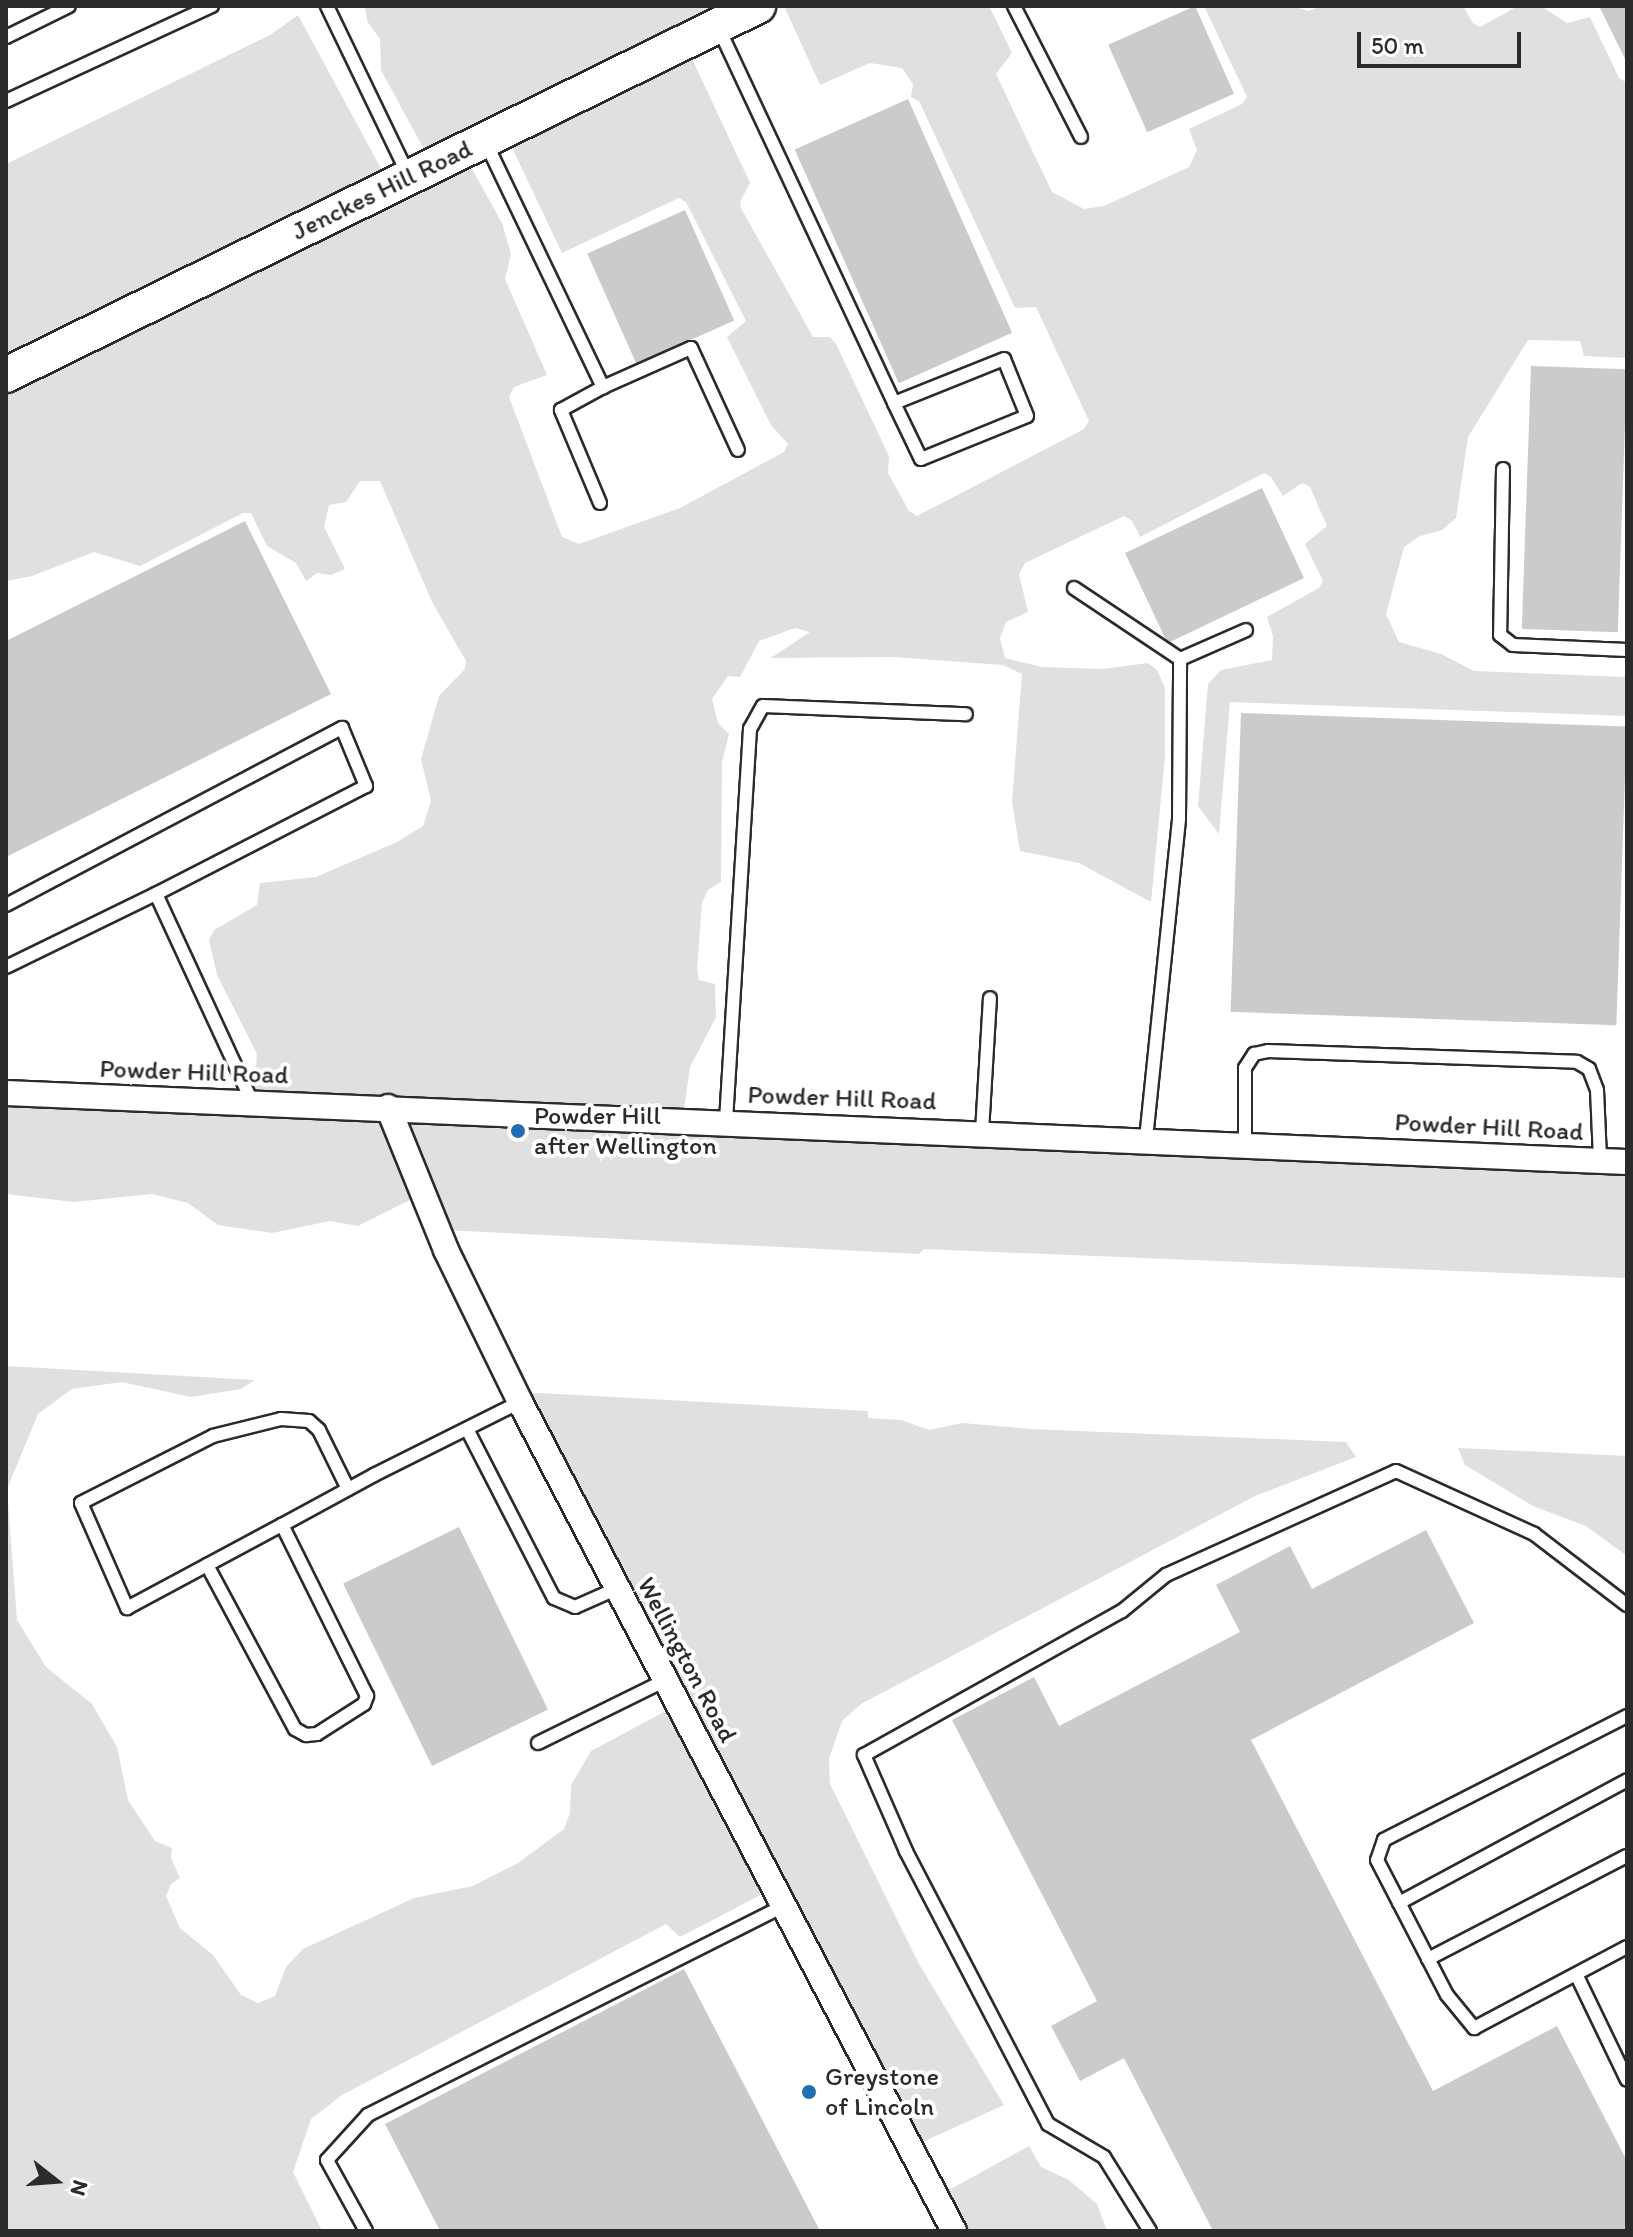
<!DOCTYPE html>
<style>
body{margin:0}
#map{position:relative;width:1633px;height:2237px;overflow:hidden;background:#fff;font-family:Itim,sans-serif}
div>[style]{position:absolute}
.green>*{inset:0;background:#e0e0e0}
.building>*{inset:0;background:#cbcbcb;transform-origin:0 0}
.roads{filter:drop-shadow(2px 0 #2b2b2b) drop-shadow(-2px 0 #2b2b2b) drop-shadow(0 2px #2b2b2b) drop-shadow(0 -2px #2b2b2b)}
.service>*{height:12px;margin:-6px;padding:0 6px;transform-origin:6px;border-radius:6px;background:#fff}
.minor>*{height:24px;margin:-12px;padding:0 12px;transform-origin:12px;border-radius:12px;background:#fff}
.secondary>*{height:34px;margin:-17px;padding:0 17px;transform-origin:17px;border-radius:17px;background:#fff}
.dots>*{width:22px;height:22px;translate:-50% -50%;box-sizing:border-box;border:4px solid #fff;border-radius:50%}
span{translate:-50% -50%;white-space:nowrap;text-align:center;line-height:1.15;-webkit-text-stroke:8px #fff;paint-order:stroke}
.street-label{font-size:26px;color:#2b2b2b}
.poi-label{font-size:26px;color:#2b2b2b}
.left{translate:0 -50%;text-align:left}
.frame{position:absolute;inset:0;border:8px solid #2b2b2b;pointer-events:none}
.north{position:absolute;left:16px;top:2141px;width:80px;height:80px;-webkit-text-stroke:6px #fff;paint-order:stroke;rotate:107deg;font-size:22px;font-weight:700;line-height:32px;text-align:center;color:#2b2b2b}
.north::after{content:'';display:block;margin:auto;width:28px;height:36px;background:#2b2b2b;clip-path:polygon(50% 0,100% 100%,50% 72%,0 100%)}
.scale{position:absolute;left:1357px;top:32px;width:164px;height:36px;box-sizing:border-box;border:4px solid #2b2b2b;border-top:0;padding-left:10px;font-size:24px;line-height:28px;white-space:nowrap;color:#2b2b2b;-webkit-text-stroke:6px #fff;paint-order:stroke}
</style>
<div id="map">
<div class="green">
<div style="clip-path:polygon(evenodd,365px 6px,764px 6px,688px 50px,750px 183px,740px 202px,741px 208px,813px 337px,830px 337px,836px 344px,889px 456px,888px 473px,909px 511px,917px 516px,1084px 429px,1089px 421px,1036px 307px,1015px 308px,919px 101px,911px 97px,913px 84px,902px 68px,870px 63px,820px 85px,784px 6px,989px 6px,1012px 53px,996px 74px,1052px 192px,1084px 209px,1104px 206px,1189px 167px,1197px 150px,1189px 129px,1242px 104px,1247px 97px,1204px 6px,1291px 6px,1309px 11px,1322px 6px,1463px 6px,1473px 23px,1480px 27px,1518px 6px,1541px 6px,1567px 23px,1590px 17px,1619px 78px,1627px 83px,1627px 358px,1584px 356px,1580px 341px,1528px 340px,1468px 437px,1456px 518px,1442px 530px,1420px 536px,1404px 547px,1386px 614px,1399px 642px,1441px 654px,1474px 671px,1627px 677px,1627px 716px,1230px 702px,1219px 834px,1198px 806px,1208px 684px,1221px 670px,1272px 660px,1273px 636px,1267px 617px,1319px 588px,1323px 581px,1305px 544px,1327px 526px,1310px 487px,1302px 483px,1283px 496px,1271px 477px,1264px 473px,1140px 537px,1132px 521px,1124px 516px,1025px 563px,1019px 574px,1028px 612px,1006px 622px,1000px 638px,1005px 658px,1042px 667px,1103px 669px,1148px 663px,1157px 670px,1165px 688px,1165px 756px,1151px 902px,1079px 863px,1020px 851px,1012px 801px,1022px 674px,1003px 665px,893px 657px,771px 658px,810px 632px,795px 628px,759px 641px,740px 677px,728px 676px,712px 699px,718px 723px,729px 734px,722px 762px,721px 882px,708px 890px,702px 903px,697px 968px,699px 980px,715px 984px,716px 1017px,690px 1067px,683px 1117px,1627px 1162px,1627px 1278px,924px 1249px,919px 1254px,444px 1230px,412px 1199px,358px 1226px,330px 1221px,272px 1233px,218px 1225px,188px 1203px,152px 1194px,74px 1202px,6px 1194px,6px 1093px,254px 1099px,257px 1054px,217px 975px,209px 940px,214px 930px,257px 905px,260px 883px,316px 877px,397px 842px,423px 826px,431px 801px,421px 759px,439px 696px,465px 669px,466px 661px,432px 602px,380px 481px,360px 481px,346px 502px,329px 505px,324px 527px,345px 569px,331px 575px,317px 573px,306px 581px,296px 563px,267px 546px,251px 513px,243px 513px,140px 566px,94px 552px,32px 576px,6px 581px,6px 164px,270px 35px,298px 15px,392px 189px,433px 166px,381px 70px,380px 39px,367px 21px,365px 6px,506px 135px,562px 253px,679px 198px,686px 202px,746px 321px,727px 337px,771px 425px,788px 444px,784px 452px,680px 508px,579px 544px,562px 537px,509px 397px,514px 387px,547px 375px,505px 279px,511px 254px,502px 223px,466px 158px,506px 135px)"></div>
<div style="clip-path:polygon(6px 1366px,255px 1380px,241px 1389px,191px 1397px,122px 1382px,72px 1389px,38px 1414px,7px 1489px,17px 1620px,46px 1667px,92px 1704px,117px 1747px,128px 1800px,155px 1841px,172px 1848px,171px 1858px,180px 1878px,171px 1884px,166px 1896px,180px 1928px,213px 1955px,241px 1995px,258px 2003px,275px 1996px,286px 1967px,303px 1949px,414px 1898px,473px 1886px,518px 1863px,564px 1829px,570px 1813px,571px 1785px,591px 1751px,679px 1704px,521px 1392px,868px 1411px,868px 1418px,901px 1420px,929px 1430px,962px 1423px,1031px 1429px,1346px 1442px,1356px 1457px,1255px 1496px,861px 1704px,842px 1721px,829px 1759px,830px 1784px,919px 1964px,1004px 2105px,916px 2145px,774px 1888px,680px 1937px,666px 1924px,342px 2095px,311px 2119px,293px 2172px,322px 2231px,6px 2231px)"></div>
<div style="clip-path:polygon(1458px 1448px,1627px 1456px,1627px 1556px,1586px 1526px,1533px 1506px,1465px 1465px)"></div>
<div style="clip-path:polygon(1029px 2146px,1041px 2167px,1069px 2180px,1097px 2204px,1107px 2231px,956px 2231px,940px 2195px)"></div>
</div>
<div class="building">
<div style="left:1195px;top:6px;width:96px;height:95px;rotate:66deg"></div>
<div style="clip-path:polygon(1599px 6px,1627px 6px,1627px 63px)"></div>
<div style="left:908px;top:99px;width:256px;height:124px;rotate:66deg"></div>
<div style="left:685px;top:210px;width:121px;height:107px;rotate:66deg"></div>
<div style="left:1531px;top:366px;width:96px;height:263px;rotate:2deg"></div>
<div style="clip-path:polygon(1262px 488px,1304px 578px,1170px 642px,1165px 638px,1125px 553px)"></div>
<div style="clip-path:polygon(245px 521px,331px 694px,6px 857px,6px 641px)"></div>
<div style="left:1241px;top:713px;width:386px;height:299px;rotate:2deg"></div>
<div style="left:459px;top:1527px;width:203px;height:129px;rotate:64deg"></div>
<div style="clip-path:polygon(1426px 1530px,1474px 1623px,1251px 1740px,1433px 2091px,1557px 2026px,1627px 2161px,1627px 2231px,1213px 2231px,1124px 2058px,1080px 2081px,1051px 2026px,1097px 2001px,952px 1720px,1034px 1677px,1059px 1726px,1240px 1632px,1216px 1585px,1290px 1546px,1312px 1589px)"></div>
<div style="clip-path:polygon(684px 1969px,820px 2231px,440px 2231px,385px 2124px)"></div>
</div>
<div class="roads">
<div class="service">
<div style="left:327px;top:6px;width:187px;rotate:64.3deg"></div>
<div style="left:1014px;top:6px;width:147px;rotate:62.9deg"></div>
<div style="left:719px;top:29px;width:413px;rotate:64.9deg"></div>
<div style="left:894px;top:403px;width:62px;rotate:64.3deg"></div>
<div style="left:921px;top:459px;width:114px;rotate:-22.1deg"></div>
<div style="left:1027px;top:416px;width:61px;rotate:-112deg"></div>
<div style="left:1004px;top:359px;width:118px;rotate:158.2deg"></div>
<div style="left:6px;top:37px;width:70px;rotate:-26.2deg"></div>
<div style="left:6px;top:101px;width:227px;rotate:-24.8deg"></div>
<div style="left:486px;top:143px;width:271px;rotate:64.4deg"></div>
<div style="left:603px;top:387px;width:96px;rotate:-23.9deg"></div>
<div style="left:691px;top:348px;width:112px;rotate:65.3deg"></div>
<div style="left:1503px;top:469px;width:166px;rotate:91deg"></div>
<div style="left:1500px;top:635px;width:16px;rotate:38deg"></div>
<div style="left:1513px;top:645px;width:114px;rotate:2.5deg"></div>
<div style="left:600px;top:503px;width:101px;rotate:-112.8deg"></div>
<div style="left:561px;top:410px;width:48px;rotate:-28.7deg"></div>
<div style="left:1074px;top:588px;width:128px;rotate:33.8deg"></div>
<div style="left:6px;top:905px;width:380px;rotate:-27.8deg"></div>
<div style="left:342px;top:728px;width:63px;rotate:67.5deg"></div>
<div style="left:366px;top:786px;width:236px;rotate:152.8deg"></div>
<div style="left:156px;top:894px;width:229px;rotate:65.2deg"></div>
<div style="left:6px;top:967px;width:167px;rotate:-26deg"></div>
<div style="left:726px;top:1121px;width:393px;rotate:-86.5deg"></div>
<div style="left:750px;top:729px;width:26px;rotate:-61deg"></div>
<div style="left:763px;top:706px;width:203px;rotate:2.3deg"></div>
<div style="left:982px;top:1132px;width:134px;rotate:-86.6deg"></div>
<div style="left:1146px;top:1139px;width:322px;rotate:-84.1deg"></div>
<div style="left:1179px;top:819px;width:160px;rotate:-89.6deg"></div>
<div style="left:1180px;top:659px;width:72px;rotate:-23.7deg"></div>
<div style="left:1245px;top:1144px;width:76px;rotate:-90deg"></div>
<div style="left:1245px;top:1068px;width:17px;rotate:-57deg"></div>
<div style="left:1254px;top:1054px;width:14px;rotate:-12deg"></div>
<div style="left:1268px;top:1051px;width:309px;rotate:2deg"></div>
<div style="left:1577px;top:1062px;width:14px;rotate:30deg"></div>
<div style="left:1589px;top:1069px;width:22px;rotate:69deg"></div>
<div style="left:1597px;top:1090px;width:70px;rotate:87.5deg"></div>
<div style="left:467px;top:1429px;width:190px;rotate:62.8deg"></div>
<div style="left:554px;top:1598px;width:23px;rotate:23deg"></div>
<div style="left:575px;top:1607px;width:47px;rotate:-23.8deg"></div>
<div style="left:348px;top:1489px;width:66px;rotate:-116.2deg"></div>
<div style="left:319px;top:1430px;width:13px;rotate:-138deg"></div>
<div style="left:309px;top:1421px;width:28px;rotate:-176deg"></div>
<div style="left:281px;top:1419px;width:70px;rotate:166deg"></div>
<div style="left:213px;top:1436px;width:148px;rotate:153.1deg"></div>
<div style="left:81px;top:1503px;width:115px;rotate:66.3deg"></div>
<div style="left:127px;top:1608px;width:176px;rotate:-28.2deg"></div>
<div style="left:282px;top:1525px;width:105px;rotate:-28.5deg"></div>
<div style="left:374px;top:1475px;width:163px;rotate:-26.6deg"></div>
<div style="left:207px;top:1565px;width:186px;rotate:61.8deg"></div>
<div style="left:295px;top:1729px;width:13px;rotate:29deg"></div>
<div style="left:306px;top:1735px;width:11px;rotate:-5deg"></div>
<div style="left:317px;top:1734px;width:56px;rotate:-32.6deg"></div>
<div style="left:364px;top:1704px;width:9px;rotate:-69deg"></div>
<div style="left:367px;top:1696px;width:191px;rotate:-116.4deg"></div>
<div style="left:1627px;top:1716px;width:273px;rotate:153deg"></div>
<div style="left:1384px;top:1840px;width:21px;rotate:109deg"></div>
<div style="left:1377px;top:1860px;width:152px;rotate:62.6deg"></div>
<div style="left:1447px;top:1995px;width:43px;rotate:50.7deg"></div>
<div style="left:1474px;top:2028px;width:173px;rotate:-27.9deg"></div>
<div style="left:538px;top:1743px;width:143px;rotate:-26.2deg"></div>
<div style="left:1399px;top:1903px;width:259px;rotate:-28.3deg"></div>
<div style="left:1428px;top:1959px;width:224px;rotate:-27.4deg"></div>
<div style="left:1577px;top:1976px;width:115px;rotate:64.3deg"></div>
<div style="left:366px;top:2231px;width:81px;rotate:-118.8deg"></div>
<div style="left:327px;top:2160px;width:61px;rotate:-47.7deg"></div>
<div style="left:368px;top:2115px;width:466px;rotate:-26.7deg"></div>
<div style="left:1150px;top:2231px;width:87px;rotate:-121.9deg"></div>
<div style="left:1104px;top:2157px;width:65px;rotate:-149.5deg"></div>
<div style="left:1048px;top:2124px;width:308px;rotate:-117.5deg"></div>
<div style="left:906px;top:1851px;width:105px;rotate:-113.6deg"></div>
<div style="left:864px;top:1755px;width:295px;rotate:-29.2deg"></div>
<div style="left:1122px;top:1611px;width:57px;rotate:-39.3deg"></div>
<div style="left:1166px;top:1575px;width:252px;rotate:-24.3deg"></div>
<div style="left:1396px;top:1471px;width:152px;rotate:24.5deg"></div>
<div style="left:1534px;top:1534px;width:117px;rotate:37.4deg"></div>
</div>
<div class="minor">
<div style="left:6px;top:1093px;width:1622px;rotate:2.44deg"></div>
<div style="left:388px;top:1107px;width:154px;rotate:67.9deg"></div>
<div style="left:446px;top:1250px;width:169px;rotate:64deg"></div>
<div style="left:520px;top:1402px;width:936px;rotate:62.37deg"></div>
</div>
<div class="secondary">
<div style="left:6px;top:375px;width:838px;rotate:-26.14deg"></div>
</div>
</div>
<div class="dots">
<div style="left:518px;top:1131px;background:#1f6fb2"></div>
<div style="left:809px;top:2092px;background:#1f6fb2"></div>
</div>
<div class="street-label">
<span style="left:382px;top:190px;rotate:-26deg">Jenckes Hill Road</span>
<span style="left:194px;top:1072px;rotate:2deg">Powder Hill Road</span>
<span style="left:842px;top:1098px;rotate:2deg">Powder Hill Road</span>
<span style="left:1489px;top:1127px;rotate:3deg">Powder Hill Road</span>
<span style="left:687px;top:1660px;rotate:62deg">Wellington Road</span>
</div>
<div class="poi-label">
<span class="left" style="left:534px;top:1131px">Powder Hill<br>after Wellington</span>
<span class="left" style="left:825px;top:2092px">Greystone<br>of Lincoln</span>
</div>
<div class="frame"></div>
<div class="north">N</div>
<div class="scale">50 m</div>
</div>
